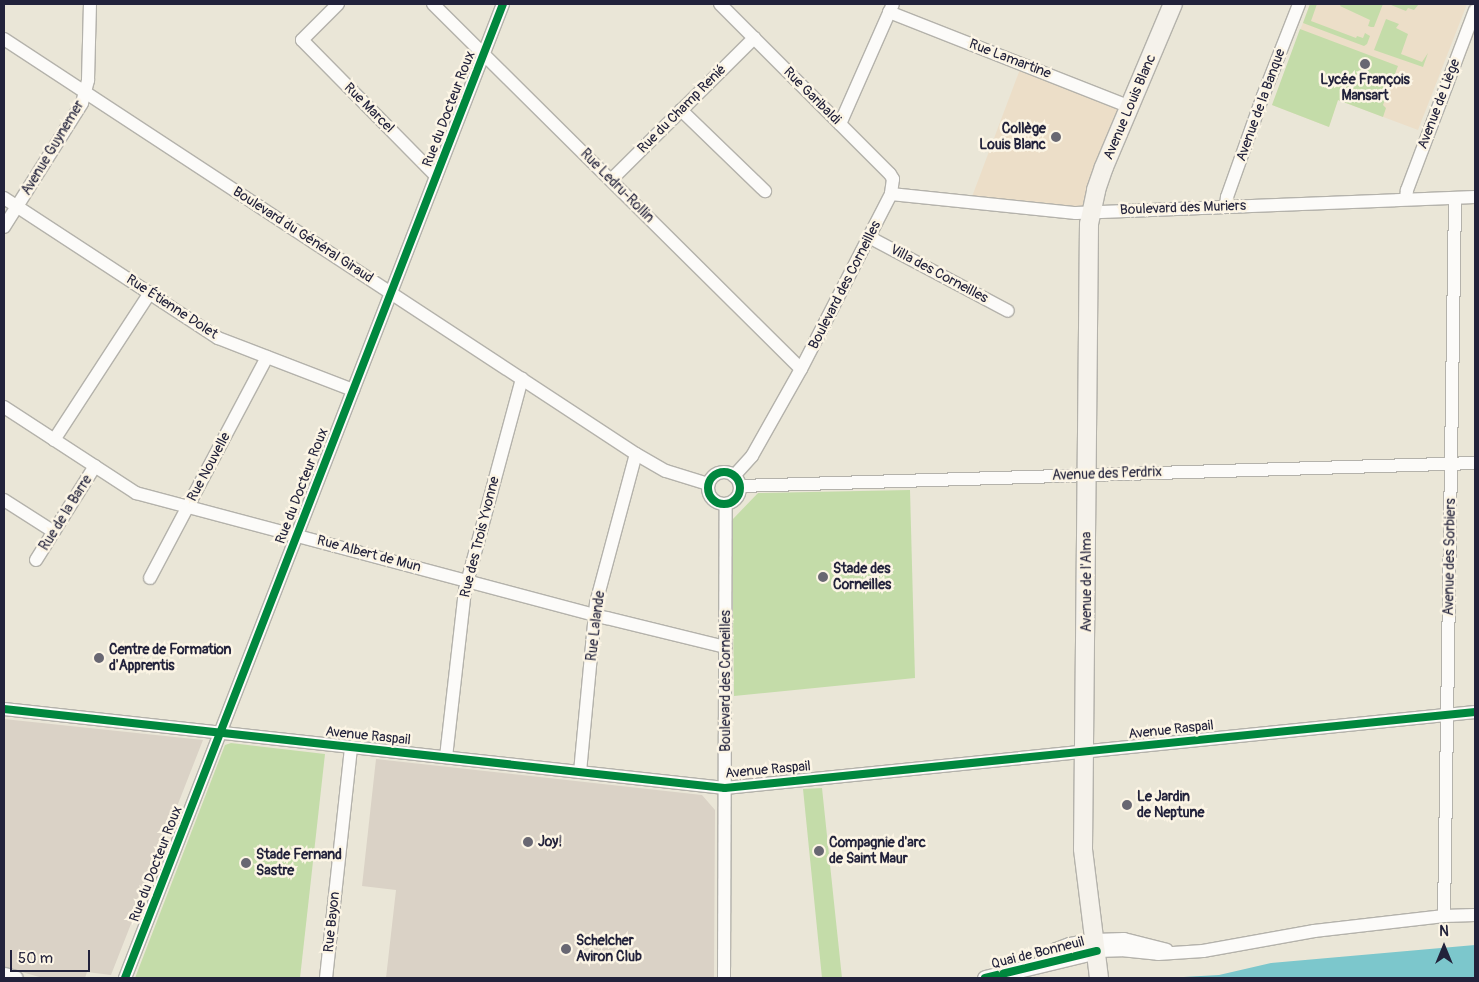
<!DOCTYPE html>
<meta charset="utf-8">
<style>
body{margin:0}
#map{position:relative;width:1479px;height:982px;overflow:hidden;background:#eae6d7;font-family:Pangolin,sans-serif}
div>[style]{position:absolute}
.built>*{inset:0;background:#ecdec8}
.industrial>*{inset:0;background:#dad2c6}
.green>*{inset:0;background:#c4dca9}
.water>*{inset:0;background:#7cc7cc}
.roads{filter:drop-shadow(1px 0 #b4b2ab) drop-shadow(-1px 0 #b4b2ab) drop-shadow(0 1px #b4b2ab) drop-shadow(0 -1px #b4b2ab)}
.minor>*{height:12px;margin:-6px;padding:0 6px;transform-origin:6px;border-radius:6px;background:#fcfbf9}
.minor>.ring{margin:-6px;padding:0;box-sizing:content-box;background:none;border:12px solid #fcfbf9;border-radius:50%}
.tertiary>*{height:15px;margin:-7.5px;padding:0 7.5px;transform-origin:7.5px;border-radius:7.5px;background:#fcfbf9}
.secondary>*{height:18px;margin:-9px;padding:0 9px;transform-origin:9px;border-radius:9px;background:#f5f2eb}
.cycleway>*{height:8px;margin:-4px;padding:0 4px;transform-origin:4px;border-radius:4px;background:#00873e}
.cycleway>.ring{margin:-4px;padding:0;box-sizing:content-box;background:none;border:8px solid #00873e;border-radius:50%}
.dots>*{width:14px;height:14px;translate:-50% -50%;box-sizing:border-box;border:2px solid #fcf5e5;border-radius:50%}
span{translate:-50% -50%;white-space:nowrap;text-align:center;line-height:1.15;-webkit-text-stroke:5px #fcf5e5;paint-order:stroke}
.street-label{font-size:14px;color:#22223b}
.poi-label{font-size:14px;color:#22223b;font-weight:700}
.right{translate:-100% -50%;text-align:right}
.left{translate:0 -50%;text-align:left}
.frame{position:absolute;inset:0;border:5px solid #22223b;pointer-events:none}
.north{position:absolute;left:1419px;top:922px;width:50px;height:50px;-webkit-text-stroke:4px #fcf5e5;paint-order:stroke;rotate:0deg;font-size:14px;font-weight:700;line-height:20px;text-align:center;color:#22223b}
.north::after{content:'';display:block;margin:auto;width:18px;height:22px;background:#22223b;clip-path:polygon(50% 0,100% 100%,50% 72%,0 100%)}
.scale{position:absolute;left:10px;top:950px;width:80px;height:22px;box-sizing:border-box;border:2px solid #22223b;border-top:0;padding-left:6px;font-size:15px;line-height:18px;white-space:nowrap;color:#22223b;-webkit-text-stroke:4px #fcf5e5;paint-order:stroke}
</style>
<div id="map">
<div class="built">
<div style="clip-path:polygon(1310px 4px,1467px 4px,1418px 130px,1338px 100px,1329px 127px,1272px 105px)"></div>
<div style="clip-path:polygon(1022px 64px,1130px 107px,1091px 212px,970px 202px)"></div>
</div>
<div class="industrial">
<div style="clip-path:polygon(4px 719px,203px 740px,111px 975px,87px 972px,85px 978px,43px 978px,4px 967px)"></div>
<div style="clip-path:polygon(376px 759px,702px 795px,715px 810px,714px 978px,386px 978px,396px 890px,362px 886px)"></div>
</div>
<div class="green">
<div style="clip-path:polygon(1310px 4px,1317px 4px,1311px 21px,1356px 38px,1357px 36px,1363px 38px,1365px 33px,1370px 36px,1367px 44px,1364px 46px,1303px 23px)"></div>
<div style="clip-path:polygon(1341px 4px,1383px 4px,1374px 27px,1371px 27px,1368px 26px,1370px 20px,1340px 6px)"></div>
<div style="clip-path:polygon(1391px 4px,1419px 4px,1414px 10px,1408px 8px,1406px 11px,1391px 5px)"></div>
<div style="clip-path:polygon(1386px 19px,1399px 24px,1396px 28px,1408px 34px,1401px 54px,1422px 62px,1428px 53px,1423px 67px,1374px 50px)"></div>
<div style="clip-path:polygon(1300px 29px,1398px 66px,1383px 105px,1386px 108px,1383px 117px,1338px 100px,1329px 127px,1272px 105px)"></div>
<div style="clip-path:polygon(910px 490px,915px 678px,734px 696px,732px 520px,758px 493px)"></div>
<div style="clip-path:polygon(231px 743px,325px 754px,300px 978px,135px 978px,225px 745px)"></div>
<div style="clip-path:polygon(822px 788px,835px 912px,842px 978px,822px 978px,803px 789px)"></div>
</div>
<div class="water">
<div style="clip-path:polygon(1475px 945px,1475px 978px,1166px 978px,1219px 975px,1271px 963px)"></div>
</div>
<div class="roads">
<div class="minor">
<div style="left:338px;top:4px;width:51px;rotate:135deg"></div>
<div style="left:302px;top:40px;width:191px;rotate:45.4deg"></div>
<div style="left:433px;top:4px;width:518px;rotate:44.77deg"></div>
<div style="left:720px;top:4px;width:240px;rotate:45deg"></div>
<div style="left:890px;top:174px;width:6px;rotate:59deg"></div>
<div style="left:893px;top:179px;width:15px;rotate:98deg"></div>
<div style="left:891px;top:194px;width:197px;rotate:117.2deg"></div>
<div style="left:801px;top:369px;width:100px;rotate:119.4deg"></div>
<div style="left:752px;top:456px;width:27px;rotate:132deg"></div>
<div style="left:889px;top:12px;width:259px;rotate:21.5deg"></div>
<div style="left:4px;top:39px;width:756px;rotate:33.29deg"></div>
<div style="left:636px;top:454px;width:34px;rotate:30deg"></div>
<div style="left:666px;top:471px;width:44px;rotate:17.2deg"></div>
<div style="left:681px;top:110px;width:117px;rotate:44deg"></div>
<div style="left:840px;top:124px;width:131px;rotate:-66.2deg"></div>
<div style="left:611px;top:180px;width:202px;rotate:-44.8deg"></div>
<div style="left:891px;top:194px;width:186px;rotate:5.9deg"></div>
<div style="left:1076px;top:213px;width:399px;rotate:-2.3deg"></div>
<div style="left:4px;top:198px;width:256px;rotate:33.2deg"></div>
<div style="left:218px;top:338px;width:145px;rotate:21.1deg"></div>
<div style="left:1406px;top:199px;width:9px;rotate:-84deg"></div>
<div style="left:1407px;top:190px;width:192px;rotate:-69.3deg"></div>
<div style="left:1226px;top:206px;width:9px;rotate:-84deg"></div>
<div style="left:1227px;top:197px;width:107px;rotate:-70.4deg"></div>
<div style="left:1263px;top:96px;width:99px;rotate:-68.6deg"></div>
<div style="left:4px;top:227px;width:146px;rotate:-57.8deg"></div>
<div style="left:82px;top:103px;width:24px;rotate:-75deg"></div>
<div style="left:88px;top:80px;width:76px;rotate:-88.5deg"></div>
<div style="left:869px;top:237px;width:157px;rotate:28deg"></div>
<div style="left:4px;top:407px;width:158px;rotate:33.1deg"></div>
<div style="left:136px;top:493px;width:487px;rotate:14.9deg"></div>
<div style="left:607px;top:618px;width:122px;rotate:13.8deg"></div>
<div style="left:54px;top:440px;width:176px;rotate:-56.9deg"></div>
<div class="ring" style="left:708px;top:472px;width:20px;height:20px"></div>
<div style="left:740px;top:486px;width:735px;rotate:-1.79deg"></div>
<div style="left:4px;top:500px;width:59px;rotate:32.6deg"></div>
<div style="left:36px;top:560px;width:111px;rotate:-57.9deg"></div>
<div style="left:150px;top:578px;width:250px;rotate:-62.1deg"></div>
<div style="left:4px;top:709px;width:725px;rotate:6.25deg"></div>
<div style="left:725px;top:788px;width:754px;rotate:-5.79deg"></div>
<div style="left:446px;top:757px;width:168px;rotate:-83.5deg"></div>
<div style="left:465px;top:590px;width:219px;rotate:-74.9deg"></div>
<div style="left:580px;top:772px;width:170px;rotate:-84.6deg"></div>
<div style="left:596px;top:603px;width:154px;rotate:-75deg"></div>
<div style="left:1444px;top:916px;width:718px;rotate:-89.12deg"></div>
<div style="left:1095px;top:940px;width:29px;rotate:-2deg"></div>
<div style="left:1124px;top:939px;width:44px;rotate:14.3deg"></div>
<div style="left:1097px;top:951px;width:24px;rotate:-2deg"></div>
<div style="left:1121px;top:950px;width:37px;rotate:6deg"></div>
<div style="left:1158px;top:954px;width:45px;rotate:-3.8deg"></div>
<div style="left:1203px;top:951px;width:113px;rotate:-10.2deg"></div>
<div style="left:1314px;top:931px;width:131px;rotate:-6.6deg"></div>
<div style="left:1444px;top:916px;width:31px;rotate:-2deg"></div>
<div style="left:125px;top:978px;width:1045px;rotate:-68.79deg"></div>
<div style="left:326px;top:978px;width:232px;rotate:-83.8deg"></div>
<div style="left:724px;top:978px;width:474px;rotate:-89.8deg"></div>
</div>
<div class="tertiary">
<div style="left:1042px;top:960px;width:17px;rotate:-36deg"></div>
<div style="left:1056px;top:950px;width:14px;rotate:-21deg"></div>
<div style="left:1069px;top:945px;width:26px;rotate:-11deg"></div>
<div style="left:4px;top:975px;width:11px;rotate:15deg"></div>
<div style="left:985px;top:978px;width:115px;rotate:-13.6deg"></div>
</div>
<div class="secondary">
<div style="left:1099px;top:978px;width:130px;rotate:-97.1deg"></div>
<div style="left:1083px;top:849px;width:625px;rotate:-89.45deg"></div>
<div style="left:1089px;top:224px;width:35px;rotate:-78deg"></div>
<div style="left:1096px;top:190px;width:24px;rotate:-71deg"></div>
<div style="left:1104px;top:167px;width:177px;rotate:-67.1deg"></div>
</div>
</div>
<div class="cycleway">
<div class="ring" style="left:708px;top:472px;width:24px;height:24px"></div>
<div style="left:4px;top:709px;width:725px;rotate:6.25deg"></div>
<div style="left:725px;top:788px;width:754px;rotate:-5.79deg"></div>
<div style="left:125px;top:978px;width:1045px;rotate:-68.79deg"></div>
<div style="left:985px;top:978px;width:115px;rotate:-13.6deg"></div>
</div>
<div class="dots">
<div style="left:1365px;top:64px;background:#686772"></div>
<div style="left:1056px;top:137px;background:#686772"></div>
<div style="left:823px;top:577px;background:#686772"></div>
<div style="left:99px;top:658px;background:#686772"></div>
<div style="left:1127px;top:805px;background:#686772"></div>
<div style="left:528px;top:842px;background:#686772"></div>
<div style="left:819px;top:851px;background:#686772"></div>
<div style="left:246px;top:863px;background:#686772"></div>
<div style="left:566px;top:949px;background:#686772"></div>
</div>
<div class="street-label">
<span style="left:1010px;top:59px;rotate:21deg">Rue Lamartine</span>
<span style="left:812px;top:96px;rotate:45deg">Rue Garibaldi</span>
<span style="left:1439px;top:104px;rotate:-69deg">Avenue de Liège</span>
<span style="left:1261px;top:105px;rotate:-70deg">Avenue de la Banque</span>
<span style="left:1130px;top:107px;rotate:-67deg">Avenue Louis Blanc</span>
<span style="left:369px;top:108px;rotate:45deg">Rue Marcel</span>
<span style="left:449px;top:109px;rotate:-69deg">Rue du Docteur Roux</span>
<span style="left:682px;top:109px;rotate:-45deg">Rue du Champ Renié</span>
<span style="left:53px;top:148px;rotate:-59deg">Avenue Guynemer</span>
<span style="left:617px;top:186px;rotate:45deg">Rue Ledru-Rollin</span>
<span style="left:1183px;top:208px;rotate:-2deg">Boulevard des Muriers</span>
<span style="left:303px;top:235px;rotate:33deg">Boulevard du Général Giraud</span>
<span style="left:939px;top:274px;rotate:28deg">Villa des Corneilles</span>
<span style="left:845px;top:285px;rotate:-63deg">Boulevard des Corneilles</span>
<span style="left:172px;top:307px;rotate:33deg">Rue Étienne Dolet</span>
<span style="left:209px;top:467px;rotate:-62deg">Rue Nouvelle</span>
<span style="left:1107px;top:474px;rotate:-2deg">Avenue des Perdrix</span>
<span style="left:302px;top:486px;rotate:-69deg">Rue du Docteur Roux</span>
<span style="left:66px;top:513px;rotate:-58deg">Rue de la Barre</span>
<span style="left:480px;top:537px;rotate:-76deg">Rue des Trois Yvonne</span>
<span style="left:369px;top:554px;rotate:15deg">Rue Albert de Mun</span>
<span style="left:1450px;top:557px;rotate:-89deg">Avenue des Sorbiers</span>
<span style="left:1087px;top:582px;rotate:-90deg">Avenue de l'Alma</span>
<span style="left:596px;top:626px;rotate:-83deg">Rue Lalande</span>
<span style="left:726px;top:681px;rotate:-90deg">Boulevard des Corneilles</span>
<span style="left:1171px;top:730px;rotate:-6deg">Avenue Raspail</span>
<span style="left:368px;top:736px;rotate:6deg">Avenue Raspail</span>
<span style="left:768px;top:770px;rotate:-5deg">Avenue Raspail</span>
<span style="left:156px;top:864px;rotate:-69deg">Rue du Docteur Roux</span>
<span style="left:332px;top:922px;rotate:-84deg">Rue Bayon</span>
<span style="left:1038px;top:953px;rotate:-14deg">Quai de Bonneuil</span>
</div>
<div class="poi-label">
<span style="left:1365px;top:88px">Lycée François<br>Mansart</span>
<span class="right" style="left:1046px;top:137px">Collège<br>Louis Blanc</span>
<span class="left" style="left:833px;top:577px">Stade des<br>Corneilles</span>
<span class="left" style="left:109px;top:658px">Centre de Formation<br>d'Apprentis</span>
<span class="left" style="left:1137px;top:805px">Le Jardin<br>de Neptune</span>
<span class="left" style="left:538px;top:842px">Joy!</span>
<span class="left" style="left:829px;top:851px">Compagnie d'arc<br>de Saint Maur</span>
<span class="left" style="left:256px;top:863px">Stade Fernand<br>Sastre</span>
<span class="left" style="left:576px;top:949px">Schelcher<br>Aviron Club</span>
</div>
<div class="frame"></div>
<div class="north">N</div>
<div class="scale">50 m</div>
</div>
